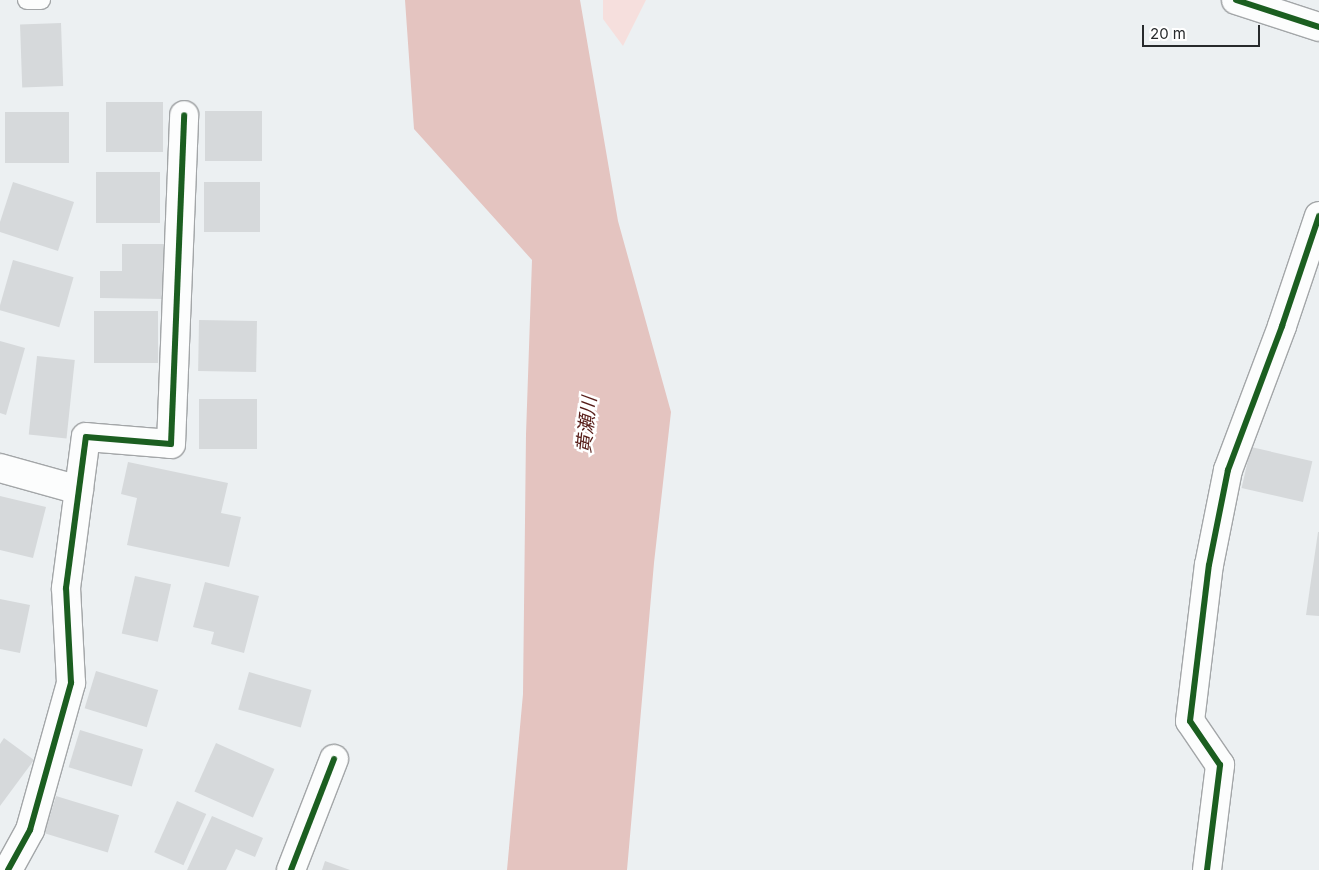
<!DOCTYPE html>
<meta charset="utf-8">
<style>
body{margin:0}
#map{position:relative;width:1319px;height:870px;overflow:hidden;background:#ecf0f2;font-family:Inter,"Noto Sans JP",sans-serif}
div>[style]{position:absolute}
.green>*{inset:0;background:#f6dfdd}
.water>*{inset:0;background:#e4c4c0}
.building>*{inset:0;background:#d6d9db;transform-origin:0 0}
.roads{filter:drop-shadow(1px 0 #a3a6a8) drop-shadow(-1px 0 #a3a6a8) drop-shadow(0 1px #a3a6a8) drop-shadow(0 -1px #a3a6a8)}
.lane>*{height:18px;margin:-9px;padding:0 9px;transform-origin:9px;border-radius:9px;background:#fcfdfd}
.street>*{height:28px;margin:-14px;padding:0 14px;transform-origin:14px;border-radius:14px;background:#fcfdfd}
.cycleway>*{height:6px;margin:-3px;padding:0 3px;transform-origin:3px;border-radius:3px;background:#1b5e20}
span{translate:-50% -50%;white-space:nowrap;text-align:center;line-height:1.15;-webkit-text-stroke:5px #fff;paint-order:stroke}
.water-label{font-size:19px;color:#571d18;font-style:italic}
.scale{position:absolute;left:1142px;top:25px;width:118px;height:22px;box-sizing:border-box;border:2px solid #272a2c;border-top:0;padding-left:6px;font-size:15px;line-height:18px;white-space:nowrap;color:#272a2c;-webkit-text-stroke:4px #fff;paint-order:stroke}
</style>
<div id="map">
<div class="green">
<div style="clip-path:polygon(603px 0,646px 0,623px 46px,603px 19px)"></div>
</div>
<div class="water">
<div style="clip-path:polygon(405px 0,580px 0,618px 221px,671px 412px,654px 563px,627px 870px,507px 870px,523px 694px,526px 434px,532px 260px,414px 129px)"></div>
</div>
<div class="building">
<div style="left:61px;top:23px;width:63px;height:41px;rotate:88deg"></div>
<div style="left:106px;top:102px;width:57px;height:50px"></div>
<div style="left:205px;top:111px;width:57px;height:50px"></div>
<div style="left:5px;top:112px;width:64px;height:51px"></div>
<div style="left:96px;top:172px;width:64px;height:51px"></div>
<div style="clip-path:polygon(13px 182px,74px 202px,58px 251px,0 232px,0 222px)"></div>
<div style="left:204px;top:182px;width:56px;height:50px"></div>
<div style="clip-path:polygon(122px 244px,166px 244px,166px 299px,100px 298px,100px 271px,122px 271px)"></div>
<div style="left:13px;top:260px;width:63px;height:52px;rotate:16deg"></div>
<div style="left:94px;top:311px;width:64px;height:52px"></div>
<div style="left:199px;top:320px;width:58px;height:51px;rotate:1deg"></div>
<div style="clip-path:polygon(0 341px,25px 348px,6px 415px,0 413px)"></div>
<div style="left:37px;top:356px;width:38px;height:79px;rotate:6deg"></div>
<div style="left:199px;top:399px;width:58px;height:50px"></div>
<div style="left:1251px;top:447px;width:63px;height:42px;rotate:13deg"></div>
<div style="clip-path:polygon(128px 462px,228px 483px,221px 513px,241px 517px,229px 567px,127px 545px,137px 498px,121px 494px)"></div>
<div style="clip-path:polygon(0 496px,46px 507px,33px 558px,0 550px)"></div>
<div style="clip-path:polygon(1318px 532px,1319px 532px,1319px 616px,1306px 615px)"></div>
<div style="left:135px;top:576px;width:37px;height:59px;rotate:13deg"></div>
<div style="clip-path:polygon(205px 582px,259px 596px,244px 653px,211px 644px,214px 632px,193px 627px)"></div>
<div style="clip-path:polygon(0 599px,30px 605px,20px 653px,0 649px)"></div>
<div style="left:96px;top:671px;width:65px;height:39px;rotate:17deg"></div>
<div style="left:249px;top:672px;width:65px;height:39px;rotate:16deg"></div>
<div style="left:80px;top:730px;width:66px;height:39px;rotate:17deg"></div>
<div style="clip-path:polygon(4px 738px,34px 760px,0 806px,0 744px)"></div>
<div style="left:216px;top:743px;width:64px;height:53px;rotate:24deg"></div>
<div style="left:56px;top:796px;width:66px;height:39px;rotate:17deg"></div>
<div style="left:177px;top:801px;width:32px;height:56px;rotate:24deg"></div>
<div style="clip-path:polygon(212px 816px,263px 838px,255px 857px,236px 849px,226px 870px,187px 870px)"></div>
<div style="clip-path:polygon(325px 861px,350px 870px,322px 870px)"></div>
</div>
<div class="roads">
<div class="lane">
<div style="left:27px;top:0;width:14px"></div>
</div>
<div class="street">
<div style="left:1236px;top:0;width:87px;rotate:18deg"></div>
<div style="left:0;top:468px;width:82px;rotate:15.6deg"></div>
<div style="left:8px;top:870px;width:46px;rotate:-61.2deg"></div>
<div style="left:30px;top:830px;width:153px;rotate:-74.4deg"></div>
<div style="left:71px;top:683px;width:95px;rotate:-93deg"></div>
<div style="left:66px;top:588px;width:152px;rotate:-82.5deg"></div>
<div style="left:86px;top:437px;width:85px;rotate:4.7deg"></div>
<div style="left:171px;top:444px;width:329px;rotate:-87.7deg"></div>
<div style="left:291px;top:870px;width:119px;rotate:-68.8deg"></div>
<div style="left:1207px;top:870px;width:106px;rotate:-82.9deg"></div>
<div style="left:1220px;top:765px;width:53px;rotate:-124.3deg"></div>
<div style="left:1190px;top:721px;width:157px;rotate:-83.1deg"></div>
<div style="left:1209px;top:565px;width:97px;rotate:-78.7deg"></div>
<div style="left:1228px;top:470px;width:154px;rotate:-69.4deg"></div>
<div style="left:1282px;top:326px;width:116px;rotate:-71.4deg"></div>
</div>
</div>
<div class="cycleway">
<div style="left:1236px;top:0;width:87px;rotate:18deg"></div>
<div style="left:8px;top:870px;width:46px;rotate:-61.2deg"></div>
<div style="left:30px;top:830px;width:153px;rotate:-74.4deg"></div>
<div style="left:71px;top:683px;width:95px;rotate:-93deg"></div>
<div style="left:66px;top:588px;width:152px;rotate:-82.5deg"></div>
<div style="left:86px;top:437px;width:85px;rotate:4.7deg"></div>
<div style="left:171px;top:444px;width:329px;rotate:-87.7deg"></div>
<div style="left:291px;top:870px;width:119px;rotate:-68.8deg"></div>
<div style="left:1207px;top:870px;width:106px;rotate:-82.9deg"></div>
<div style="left:1220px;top:765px;width:53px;rotate:-124.3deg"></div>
<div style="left:1190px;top:721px;width:157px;rotate:-83.1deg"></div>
<div style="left:1209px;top:565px;width:97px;rotate:-78.7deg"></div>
<div style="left:1228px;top:470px;width:154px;rotate:-69.4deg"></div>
<div style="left:1282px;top:326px;width:116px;rotate:-71.4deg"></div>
</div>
<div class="water-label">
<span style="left:587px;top:425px;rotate:-84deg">黄瀬川</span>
</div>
<div class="scale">20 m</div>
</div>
